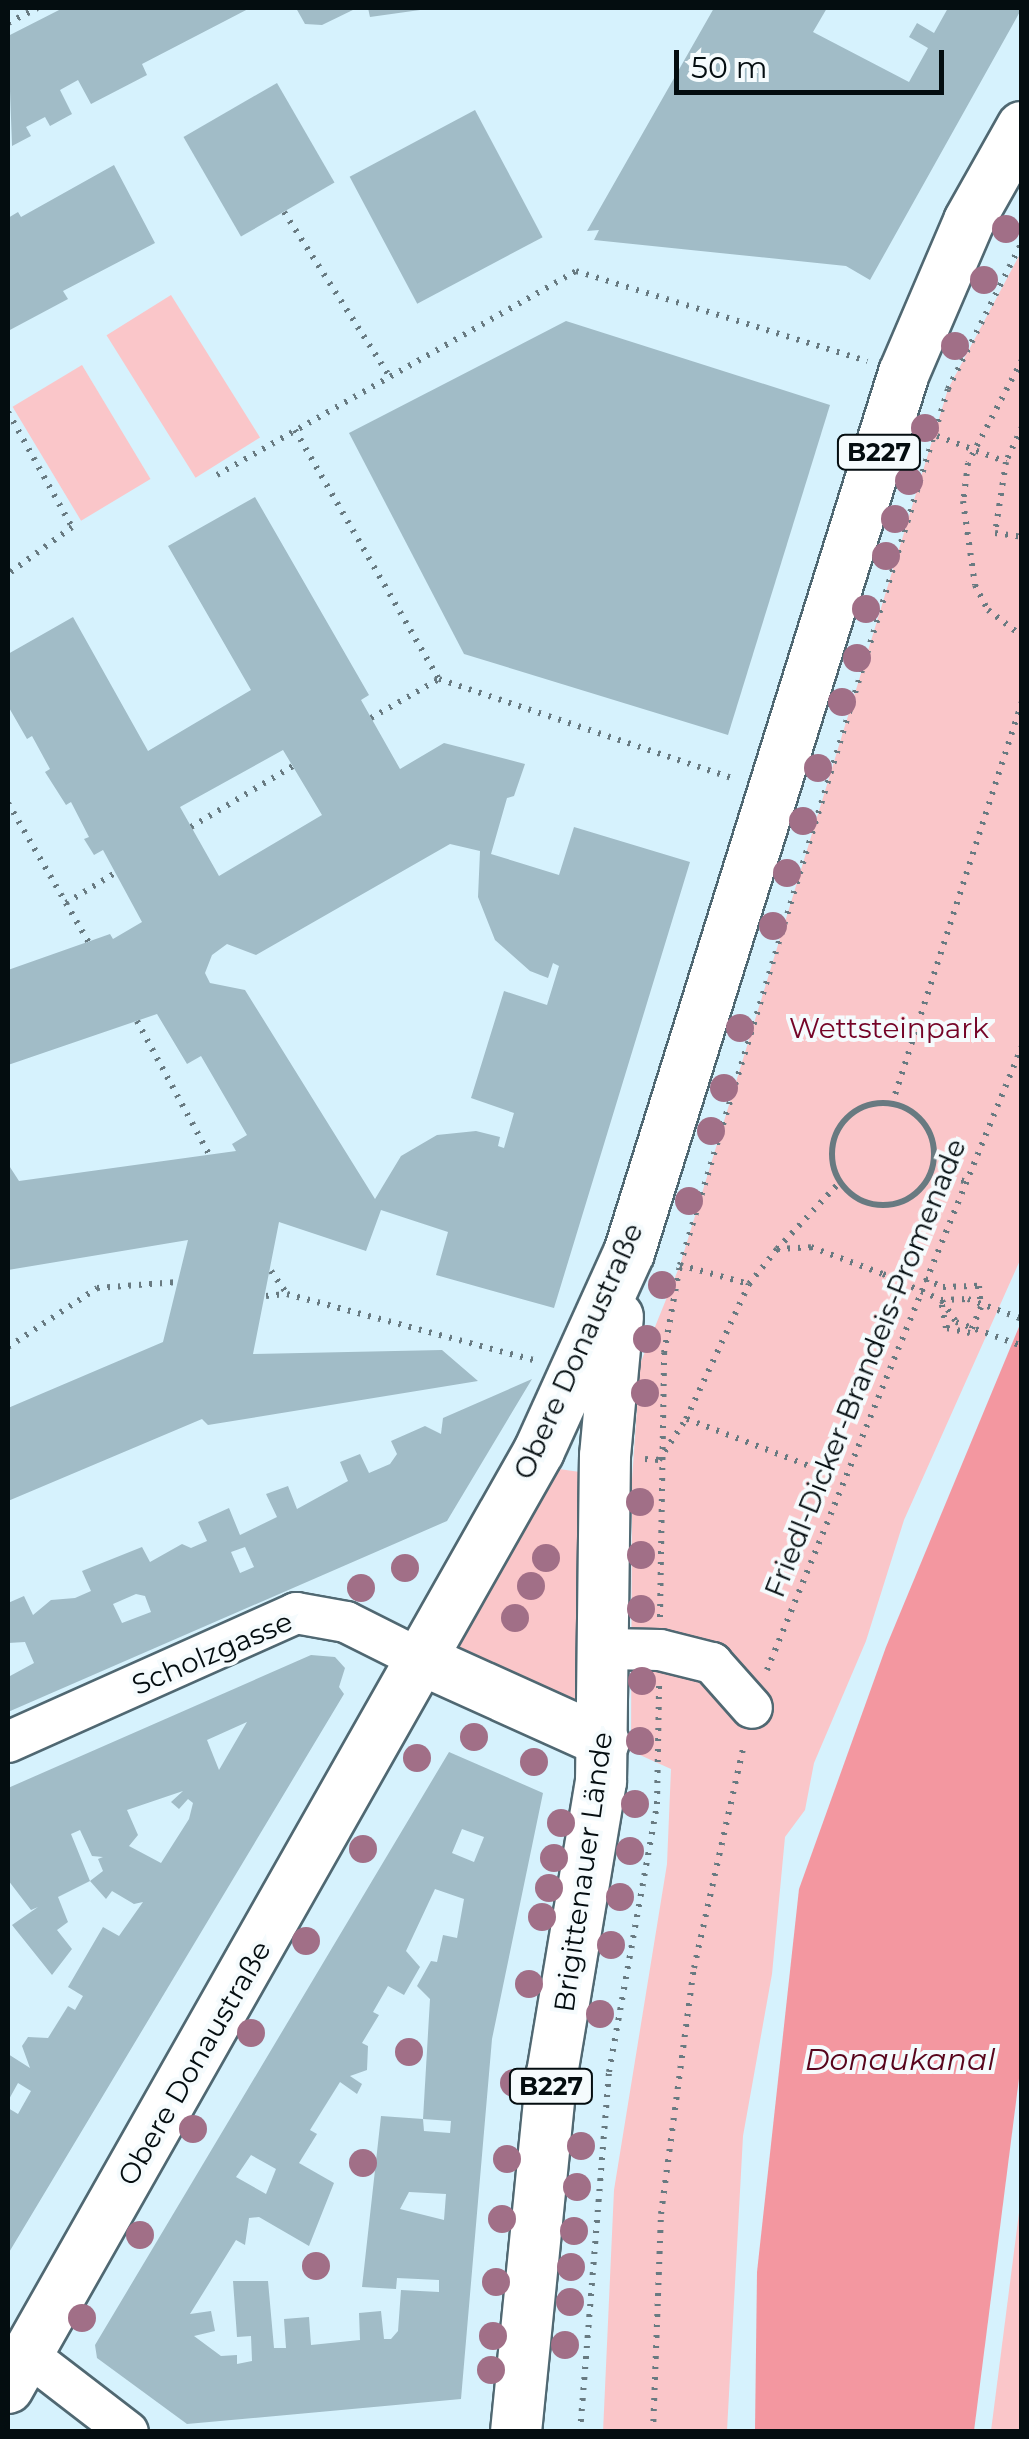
<!DOCTYPE html>
<meta charset="utf-8">
<style>
body{margin:0}
#map{position:relative;width:1029px;height:2439px;overflow:hidden;background:#d6f2fd;font-family:Montserrat,sans-serif}
div>[style]{position:absolute}
.green>*{inset:0;background:#fac6c9;transform-origin:0 0}
.water>*{inset:0;background:#f397a0}
.building>*{inset:0;background:#a1bcc7;transform-origin:0 0}
.path>*{height:6px;margin-top:-3px;transform-origin:0;background:repeating-linear-gradient(90deg,#687a81 0 2.5px,transparent 0 10.5px)}
.path>.ring{margin:-3px;padding:0;box-sizing:content-box;background:none;border:6px solid #687a81;border-radius:50%}
.roads{filter:drop-shadow(2px 0 #506872) drop-shadow(-2px 0 #506872) drop-shadow(0 2px #506872) drop-shadow(0 -2px #506872)}
.minor>*{height:40px;margin:-20px;padding:0 20px;transform-origin:20px;border-radius:20px;background:#fff}
.major>*{height:50px;margin:-25px;padding:0 25px;transform-origin:25px;border-radius:25px;background:#fff}
.path-bridge>*{height:6px;margin-top:-3px;transform-origin:0;background:repeating-linear-gradient(90deg,#687a81 0 2.5px,transparent 0 10.5px)}
.trees>*{width:28px;height:28px;margin:-14px;border-radius:50%;background:#a16f87}
span{translate:-50% -50%;white-space:nowrap;text-align:center;line-height:1.15;-webkit-text-stroke:8px #f5fbfd;paint-order:stroke}
.shield-label span{padding:2px 8px;background:#f5fbfd;border:2px solid;border-radius:8px;-webkit-text-stroke-width:0}
.shield-label{font-size:25px;color:#040d10;font-weight:700}
.park-label{font-size:28px;color:#750427}
.street-label{font-size:28px;color:#040d10}
.water-label{font-size:30px;color:#58051c;font-style:italic}
.frame{position:absolute;inset:0;border:10px solid #040d10;pointer-events:none}
.scale{position:absolute;left:674px;top:50px;width:270px;height:45px;box-sizing:border-box;border:5px solid #040d10;border-top:0;padding-left:12px;font-size:30px;line-height:35px;white-space:nowrap;color:#040d10;-webkit-text-stroke:8px #f5fbfd;paint-order:stroke}
</style>
<div id="map">
<div class="green">
<div style="clip-path:polygon(1021px 252px,1021px 1258px,904px 1520px,866px 1641px,814px 1763px,805px 1810px,785px 1837px,772px 1974px,743px 2136px,727px 2431px,603px 2432px,614px 2190px,667px 1864px,671px 1769px,631px 1751px,632px 1480px,640px 1364px,680px 1265px,948px 389px)"></div>
<div style="left:171px;top:295px;width:168px;height:76px;rotate:58deg"></div>
<div style="left:82px;top:365px;width:133px;height:81px;rotate:59deg"></div>
<div style="clip-path:polygon(545px 1467px,580px 1472px,578px 1713px,443px 1658px)"></div>
<div style="clip-path:polygon(1021px 2197px,1021px 2431px,991px 2431px)"></div>
</div>
<div class="water">
<div style="clip-path:polygon(1021px 1322px,1022px 2055px,974px 2431px,755px 2431px,757px 2272px,799px 1889px,886px 1647px)"></div>
</div>
<div class="building">
<div style="clip-path:polygon(63px 8px,250px 8px,142px 64px,147px 75px,91px 104px,78px 80px,60px 90px,72px 114px,50px 126px,45px 117px,26px 127px,31px 136px,12px 146px,8px 36px)"></div>
<div style="clip-path:polygon(296px 8px,357px 8px,322px 25px,305px 24px)"></div>
<div style="clip-path:polygon(368px 8px,420px 8px,420px 10px,370px 17px)"></div>
<div style="clip-path:polygon(714px 8px,827px 8px,813px 32px,909px 82px,928px 48px,909px 37px,917px 23px,934px 33px,948px 8px,1022px 8px,870px 280px,846px 266px,594px 240px,599px 230px,587px 231px)"></div>
<div style="left:277px;top:83px;width:115px;height:108px;rotate:60deg"></div>
<div style="left:475px;top:110px;width:144px;height:142px;rotate:62deg"></div>
<div style="clip-path:polygon(114px 165px,155px 243px,63px 291px,68px 299px,8px 331px,8px 218px,18px 212px,21px 217px)"></div>
<div style="clip-path:polygon(566px 321px,830px 405px,728px 735px,464px 654px,349px 433px)"></div>
<div style="clip-path:polygon(evenodd,255px 497px,369px 695px,361px 700px,400px 769px,444px 743px,525px 764px,514px 796px,507px 798px,491px 854px,559px 875px,574px 827px,690px 862px,554px 1308px,436px 1275px,448px 1232px,381px 1210px,366px 1251px,279px 1222px,253px 1354px,442px 1350px,478px 1381px,208px 1425px,202px 1419px,8px 1501px,8px 1408px,163px 1342px,188px 1240px,8px 1270px,8px 1164px,19px 1181px,236px 1151px,232px 1144px,247px 1135px,201px 1056px,187px 1064px,157px 1014px,8px 1065px,8px 970px,110px 934px,113px 939px,142px 922px,103px 850px,94px 855px,84px 839px,89px 837px,71px 802px,66px 805px,45px 772px,50px 769px,32px 736px,27px 739px,8px 706px,8px 654px,73px 617px,148px 751px,251px 690px,168px 546px,255px 497px,283px 750px,322px 815px,219px 876px,180px 807px,283px 750px,255px 497px,450px 844px,480px 851px,478px 897px,495px 940px,530px 971px,548px 978px,553px 963px,559px 966px,547px 1005px,504px 991px,471px 1098px,514px 1113px,504px 1148px,498px 1146px,500px 1137px,476px 1131px,437px 1135px,401px 1156px,375px 1199px,245px 990px,210px 983px,205px 973px,212px 955px,227px 944px,256px 955px,450px 844px)"></div>
<div style="clip-path:polygon(evenodd,532px 1379px,447px 1521px,8px 1712px,8px 1669px,10px 1676px,34px 1663px,25px 1642px,8px 1643px,8px 1603px,24px 1596px,33px 1615px,51px 1600px,75px 1598px,91px 1591px,82px 1571px,142px 1547px,150px 1562px,182px 1544px,191px 1548px,207px 1541px,198px 1522px,229px 1508px,240px 1535px,277px 1517px,266px 1494px,288px 1486px,297px 1509px,348px 1481px,340px 1462px,360px 1454px,369px 1473px,390px 1464px,397px 1454px,391px 1441px,425px 1426px,441px 1434px,443px 1418px,532px 1379px,245px 1547px,254px 1567px,240px 1573px,231px 1552px,245px 1547px,532px 1379px,136px 1594px,145px 1596px,151px 1612px,122px 1623px,113px 1604px,136px 1594px)"></div>
<div style="clip-path:polygon(evenodd,311px 1655px,335px 1657px,345px 1668px,339px 1687px,344px 1694px,8px 2254px,8px 2108px,18px 2114px,31px 2091px,18px 2083px,8px 2101px,8px 2054px,30px 2068px,22px 2046px,28px 2037px,48px 2038px,68px 2006px,75px 2010px,83px 1996px,68px 1987px,103px 1927px,119px 1936px,143px 1902px,134px 1904px,112px 1891px,106px 1899px,90px 1881px,58px 1897px,68px 1922px,57px 1930px,72px 1949px,52px 1975px,12px 1925px,38px 1907px,31px 1910px,8px 1880px,8px 1788px,311px 1655px,247px 1722px,219px 1770px,207px 1740px,247px 1722px,311px 1655px,183px 1791px,171px 1802px,179px 1809px,188px 1799px,193px 1803px,189px 1819px,161px 1863px,129px 1846px,138px 1835px,127px 1810px,183px 1791px,311px 1655px,80px 1830px,92px 1856px,103px 1857px,98px 1859px,103px 1871px,90px 1881px,71px 1834px,80px 1830px)"></div>
<div style="clip-path:polygon(evenodd,449px 1752px,543px 1793px,492px 2039px,461px 2399px,187px 2424px,97px 2358px,95px 2345px,449px 1752px,462px 1829px,484px 1837px,474px 1862px,452px 1853px,462px 1829px,449px 1752px,435px 1889px,464px 1899px,457px 1938px,443px 1935px,437px 1962px,431px 1961px,417px 1986px,430px 1999px,423px 2119px,381px 2116px,362px 2287px,396px 2289px,397px 2278px,439px 2280px,439px 2292px,401px 2290px,398px 2331px,391px 2339px,384px 2339px,381px 2311px,359px 2313px,360px 2340px,311px 2345px,309px 2317px,284px 2319px,286px 2348px,274px 2348px,268px 2281px,233px 2281px,237px 2337px,251px 2336px,252px 2361px,237px 2364px,237px 2355px,221px 2356px,194px 2336px,215px 2331px,211px 2311px,190px 2314px,236px 2240px,245px 2245px,249px 2218px,259px 2217px,309px 2246px,334px 2183px,299px 2163px,317px 2134px,310px 2130px,340px 2082px,357px 2094px,362px 2084px,350px 2076px,367px 2070px,368px 2046px,362px 2043px,379px 2015px,373px 2012px,388px 1986px,404px 1995px,420px 1967px,406px 1951px,435px 1889px,449px 1752px,423px 2119px,451px 2121px,450px 2133px,424px 2131px,423px 2119px,449px 1752px,251px 2155px,276px 2169px,266px 2194px,236px 2177px,251px 2155px,449px 1752px,409px 2192px,446px 2194px,444px 2220px,400px 2209px,409px 2192px)"></div>
</div>
<div class="path">
<div style="left:8px;top:23px;width:33px;rotate:-27deg"></div>
<div style="left:284px;top:212px;width:196px;rotate:57.3deg"></div>
<div style="left:1022px;top:360px;width:116px;rotate:117.7deg"></div>
<div style="left:968px;top:463px;width:38px;rotate:97deg"></div>
<div style="left:963px;top:501px;width:85px;rotate:81.9deg"></div>
<div style="left:975px;top:585px;width:28px;rotate:63deg"></div>
<div style="left:988px;top:610px;width:43px;rotate:37.4deg"></div>
<div style="left:8px;top:412px;width:132px;rotate:60.9deg"></div>
<div style="left:72px;top:527px;width:79px;rotate:143.7deg"></div>
<div style="left:1022px;top:427px;width:38px;rotate:115deg"></div>
<div style="left:1006px;top:462px;width:72px;rotate:98.8deg"></div>
<div style="left:995px;top:533px;width:27px;rotate:8deg"></div>
<div style="left:295px;top:430px;width:288px;rotate:60deg"></div>
<div style="left:439px;top:679px;width:311px;rotate:18.7deg"></div>
<div style="left:937px;top:436px;width:74px;rotate:20.6deg"></div>
<div style="left:217px;top:475px;width:413px;rotate:-29.6deg"></div>
<div style="left:576px;top:271px;width:305px;rotate:17.2deg"></div>
<div style="left:371px;top:718px;width:78px;rotate:-29.8deg"></div>
<div style="left:8px;top:803px;width:162px;rotate:59.9deg"></div>
<div style="left:191px;top:827px;width:119px;rotate:-30.9deg"></div>
<div style="left:66px;top:903px;width:57px;rotate:-31.5deg"></div>
<div style="left:137px;top:1021px;width:151px;rotate:61.6deg"></div>
<div class="ring" style="left:832px;top:1103px;width:96px;height:96px"></div>
<div style="left:892px;top:1104px;width:423px;rotate:-72.1deg"></div>
<div style="left:932px;top:1169px;width:34px;rotate:21deg"></div>
<div style="left:777px;top:1249px;width:89px;rotate:-46.8deg"></div>
<div style="left:680px;top:1265px;width:72px;rotate:15.4deg"></div>
<div style="left:271px;top:1271px;width:28px;rotate:55deg"></div>
<div style="left:287px;top:1294px;width:256px;rotate:15deg"></div>
<div style="left:925px;top:1279px;width:20px;rotate:24deg"></div>
<div style="left:943px;top:1287px;width:36px;rotate:-2deg"></div>
<div style="left:979px;top:1286px;width:21px;rotate:85deg"></div>
<div style="left:981px;top:1307px;width:28px;rotate:113deg"></div>
<div style="left:970px;top:1333px;width:25px;rotate:-168deg"></div>
<div style="left:946px;top:1328px;width:28px;rotate:-100deg"></div>
<div style="left:266px;top:1296px;width:20px;rotate:-6deg"></div>
<div style="left:8px;top:1347px;width:107px;rotate:-33.5deg"></div>
<div style="left:97px;top:1288px;width:81px;rotate:-4.2deg"></div>
<div style="left:687px;top:1419px;width:129px;rotate:21deg"></div>
<div style="left:645px;top:1459px;width:14px;rotate:4deg"></div>
<div style="left:659px;top:1460px;width:49px;rotate:-56.6deg"></div>
<div style="left:686px;top:1419px;width:149px;rotate:-65deg"></div>
<div style="left:749px;top:1284px;width:45px;rotate:-51.3deg"></div>
<div style="left:777px;top:1249px;width:34px;rotate:-3deg"></div>
<div style="left:811px;top:1247px;width:77px;rotate:20.6deg"></div>
<div style="left:660px;top:1617px;width:264px;rotate:-89.1deg"></div>
<div style="left:664px;top:1353px;width:89px;rotate:-79.7deg"></div>
<div style="left:680px;top:1265px;width:916px;rotate:-72.99deg"></div>
<div style="left:948px;top:389px;width:165px;rotate:-63.3deg"></div>
<div style="left:767px;top:1670px;width:674px;rotate:-67.77deg"></div>
<div style="left:580px;top:2432px;width:361px;rotate:-85.4deg"></div>
<div style="left:609px;top:2072px;width:272px;rotate:-79.8deg"></div>
<div style="left:657px;top:1804px;width:120px;rotate:-89deg"></div>
<div style="left:653px;top:2432px;width:218px;rotate:-87.9deg"></div>
<div style="left:661px;top:2214px;width:248px;rotate:-82.4deg"></div>
<div style="left:694px;top:1968px;width:230px;rotate:-77.4deg"></div>
</div>
<div class="roads">
<div class="minor">
<div style="left:606px;top:1649px;width:54px;rotate:1.1deg"></div>
<div style="left:660px;top:1650px;width:54px;rotate:14deg"></div>
<div style="left:712px;top:1663px;width:60px;rotate:48.4deg"></div>
<div style="left:8px;top:1742px;width:316px;rotate:-24.1deg"></div>
<div style="left:296px;top:1613px;width:51px;rotate:10.2deg"></div>
<div style="left:346px;top:1622px;width:80px;rotate:26.6deg"></div>
<div style="left:28px;top:2355px;width:126px;rotate:37.6deg"></div>
</div>
<div class="major">
<div style="left:418px;top:1658px;width:204px;rotate:24.3deg"></div>
<div style="left:8px;top:2388px;width:1077px;rotate:-60.46deg"></div>
<div style="left:539px;top:1451px;width:217px;rotate:-65.6deg"></div>
<div style="left:629px;top:1253px;width:922px;rotate:-72.65deg"></div>
<div style="left:904px;top:373px;width:165px;rotate:-66.8deg"></div>
<div style="left:969px;top:221px;width:108px;rotate:-60.6deg"></div>
<div style="left:516px;top:2432px;width:360px;rotate:-84.3deg"></div>
<div style="left:552px;top:2074px;width:296px;rotate:-80.5deg"></div>
<div style="left:601px;top:1782px;width:326px;rotate:-89.3deg"></div>
<div style="left:605px;top:1456px;width:140px;rotate:-84.7deg"></div>
</div>
</div>
<div class="path-bridge">
<div style="left:883px;top:1274px;width:64px;rotate:24.1deg"></div>
<div style="left:941px;top:1300px;width:27px;rotate:-2deg"></div>
<div style="left:968px;top:1299px;width:58px;rotate:20.3deg"></div>
<div style="left:942px;top:1301px;width:25px;rotate:56deg"></div>
<div style="left:956px;top:1322px;width:70px;rotate:20deg"></div>
</div>
<div class="trees">
<div style="left:1006px;top:229px"></div>
<div style="left:984px;top:280px"></div>
<div style="left:955px;top:346px"></div>
<div style="left:925px;top:428px"></div>
<div style="left:909px;top:481px"></div>
<div style="left:895px;top:519px"></div>
<div style="left:886px;top:556px"></div>
<div style="left:866px;top:609px"></div>
<div style="left:857px;top:658px"></div>
<div style="left:842px;top:702px"></div>
<div style="left:818px;top:768px"></div>
<div style="left:803px;top:821px"></div>
<div style="left:787px;top:873px"></div>
<div style="left:773px;top:926px"></div>
<div style="left:740px;top:1028px"></div>
<div style="left:724px;top:1088px"></div>
<div style="left:711px;top:1131px"></div>
<div style="left:689px;top:1201px"></div>
<div style="left:662px;top:1285px"></div>
<div style="left:647px;top:1339px"></div>
<div style="left:645px;top:1393px"></div>
<div style="left:640px;top:1502px"></div>
<div style="left:641px;top:1555px"></div>
<div style="left:546px;top:1558px"></div>
<div style="left:405px;top:1568px"></div>
<div style="left:531px;top:1586px"></div>
<div style="left:361px;top:1588px"></div>
<div style="left:641px;top:1609px"></div>
<div style="left:515px;top:1618px"></div>
<div style="left:642px;top:1681px"></div>
<div style="left:474px;top:1737px"></div>
<div style="left:640px;top:1741px"></div>
<div style="left:417px;top:1758px"></div>
<div style="left:534px;top:1762px"></div>
<div style="left:635px;top:1804px"></div>
<div style="left:561px;top:1823px"></div>
<div style="left:363px;top:1849px"></div>
<div style="left:630px;top:1851px"></div>
<div style="left:554px;top:1858px"></div>
<div style="left:549px;top:1888px"></div>
<div style="left:620px;top:1897px"></div>
<div style="left:542px;top:1917px"></div>
<div style="left:306px;top:1941px"></div>
<div style="left:611px;top:1945px"></div>
<div style="left:529px;top:1984px"></div>
<div style="left:600px;top:2014px"></div>
<div style="left:251px;top:2033px"></div>
<div style="left:409px;top:2052px"></div>
<div style="left:514px;top:2083px"></div>
<div style="left:193px;top:2129px"></div>
<div style="left:581px;top:2146px"></div>
<div style="left:507px;top:2159px"></div>
<div style="left:363px;top:2163px"></div>
<div style="left:577px;top:2187px"></div>
<div style="left:502px;top:2219px"></div>
<div style="left:574px;top:2231px"></div>
<div style="left:140px;top:2235px"></div>
<div style="left:316px;top:2266px"></div>
<div style="left:571px;top:2267px"></div>
<div style="left:496px;top:2282px"></div>
<div style="left:570px;top:2302px"></div>
<div style="left:82px;top:2318px"></div>
<div style="left:493px;top:2336px"></div>
<div style="left:565px;top:2345px"></div>
<div style="left:491px;top:2370px"></div>
</div>
<div class="shield-label">
<span style="left:879px;top:452px">B227</span>
<span style="left:551px;top:2086px">B227</span>
</div>
<div class="park-label">
<span style="left:889px;top:1028px">Wettsteinpark</span>
</div>
<div class="street-label">
<span style="left:578px;top:1351px;rotate:-66deg">Obere Donaustraße</span>
<span style="left:865px;top:1368px;rotate:-68deg">Friedl-Dicker-Brandeis-Promenade</span>
<span style="left:212px;top:1653px;rotate:-23deg">Scholzgasse</span>
<span style="left:583px;top:1872px;rotate:-82deg">Brigittenauer Lände</span>
<span style="left:194px;top:2063px;rotate:-60deg">Obere Donaustraße</span>
</div>
<div class="water-label">
<span style="left:900px;top:2060px">Donaukanal</span>
</div>
<div class="frame"></div>
<div class="scale">50 m</div>
</div>
